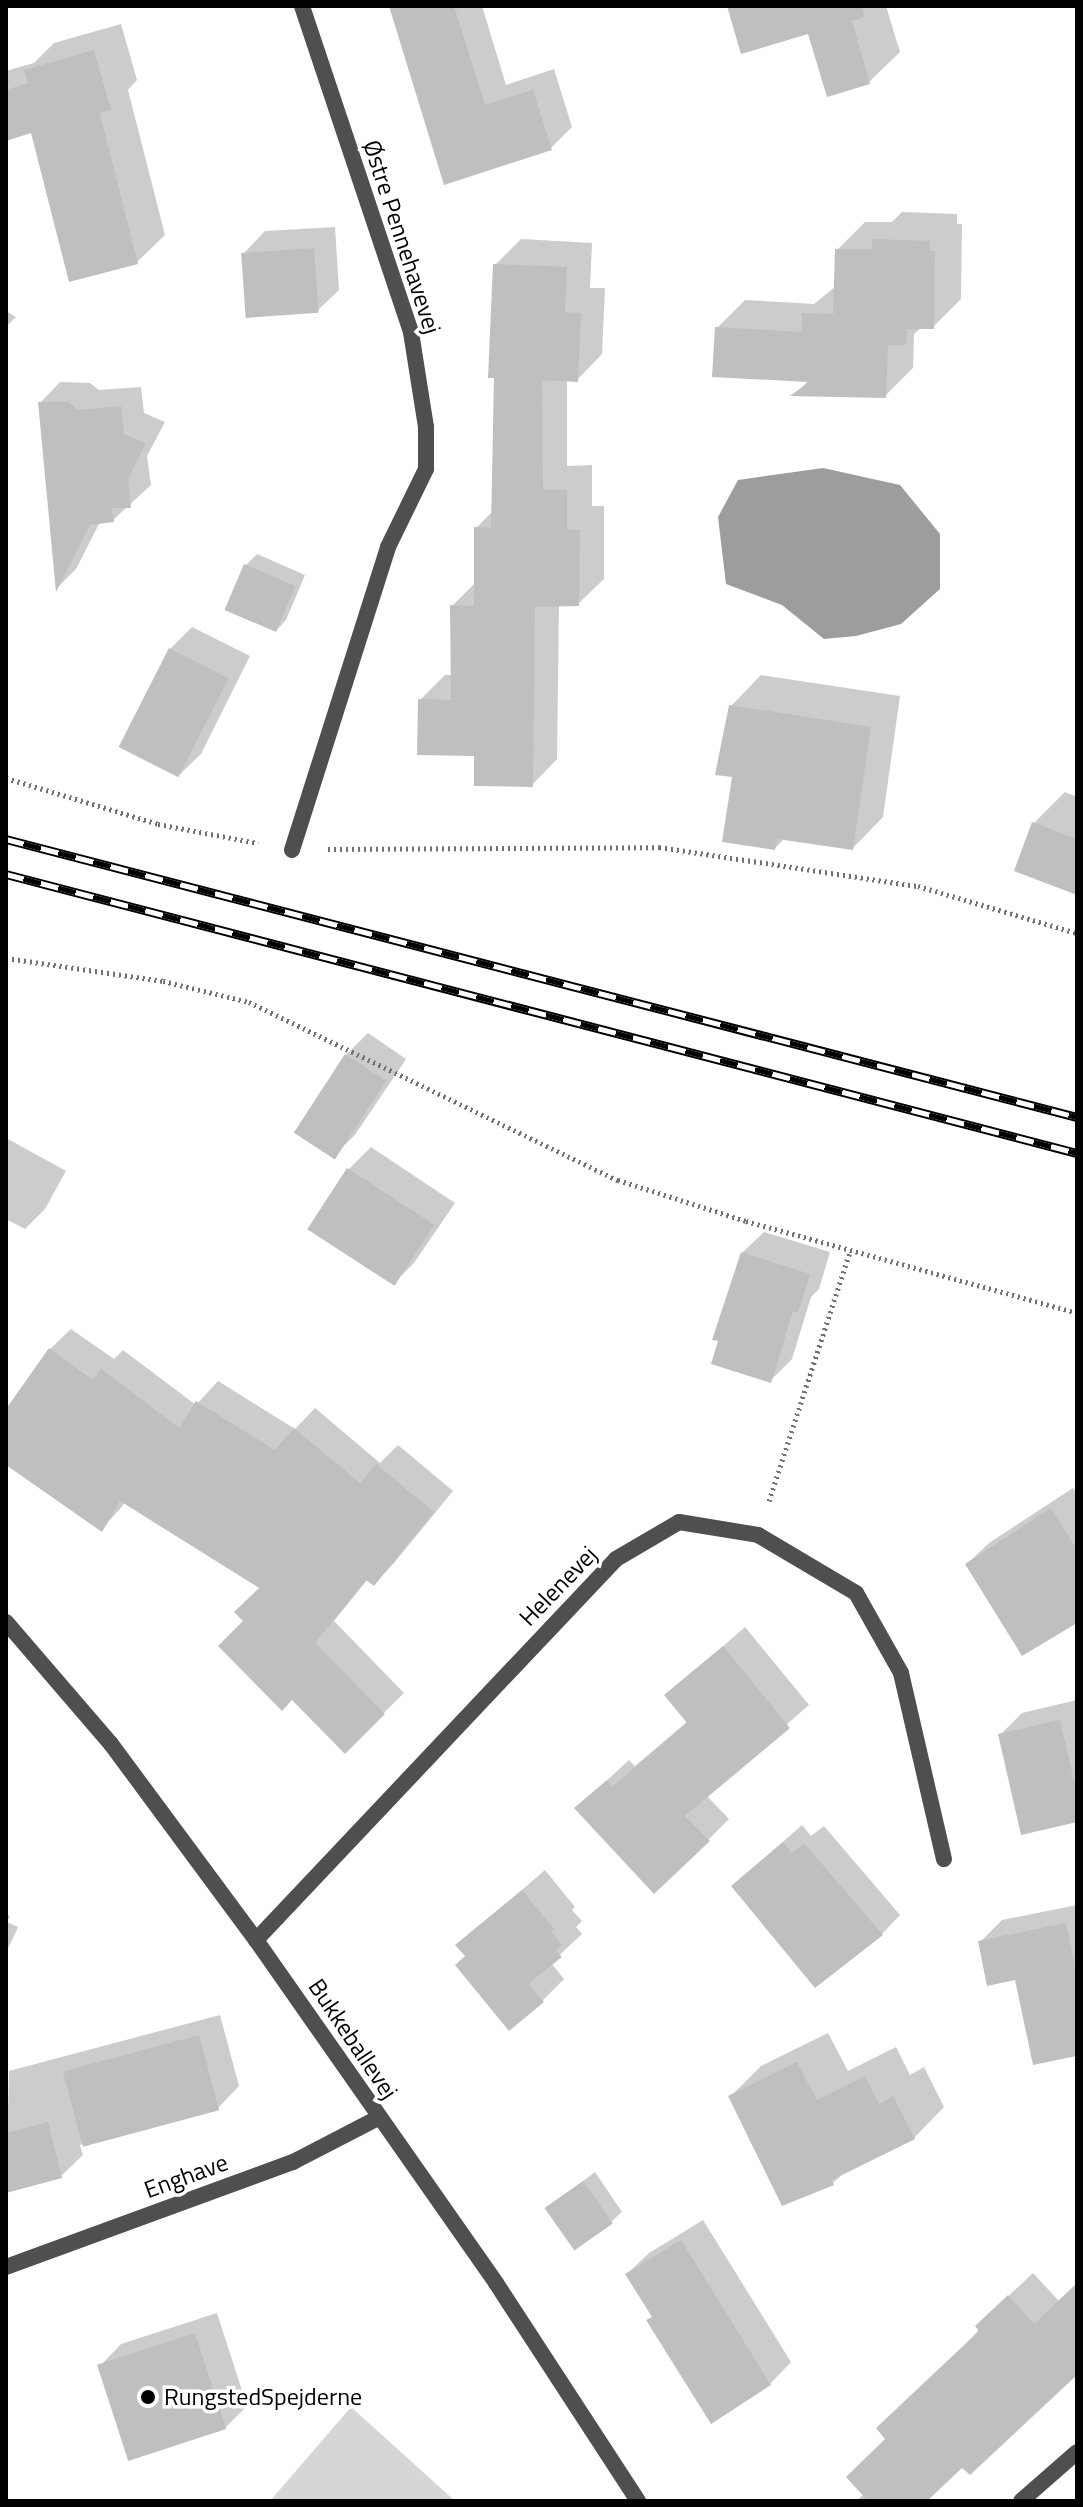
<!DOCTYPE html>
<meta charset="utf-8">
<style>
body{margin:0}
#map{position:relative;width:1083px;height:2507px;overflow:hidden;background:#fff;font-family:"Titillium Web",sans-serif}
div>[style]{position:absolute}
.green>*{inset:0;background:#d6d6d6}
.water>*{inset:0;background:#9d9d9d}
.shadow>*{inset:0;background:#0003}
.building>*{inset:0;background:#bfbfbf;transform-origin:0 0}
.path>*{height:5px;margin-top:-2.5px;transform-origin:0;background:repeating-linear-gradient(90deg,#717171 0 2px,transparent 0 6px)}
.street>*{height:16px;margin:-8px;padding:0 8px;transform-origin:8px;border-radius:8px;background:#4f4f4f}
.rail>*{height:9px;margin-top:-4.5px;transform-origin:0;background:repeating-linear-gradient(90deg,#fff 0 18px,#000 0 36px);box-sizing:border-box;border-block:2px solid #000}
.dots>*{width:22px;height:22px;translate:-50% -50%;box-sizing:border-box;border:4px solid #fff;border-radius:50%}
span{translate:-50% -50%;white-space:nowrap;text-align:center;line-height:1.15;-webkit-text-stroke:7px #fff;paint-order:stroke}
.street-label{font-size:24px;color:#000}
.poi-label{font-size:24px;color:#000}
.left{translate:0 -50%;text-align:left}
.frame{position:absolute;inset:0;border:8px solid #000;pointer-events:none}
</style>
<div id="map">
<div class="green">
<div style="clip-path:polygon(351px 2407px,455px 2501px,270px 2501px)"></div>
</div>
<div class="water">
<div style="clip-path:polygon(823px 468px,900px 485px,940px 534px,940px 589px,901px 624px,856px 636px,824px 639px,782px 605px,726px 584px,718px 517px,738px 480px)"></div>
</div>
<div class="shadow">
<div style="clip-path:polygon(392px 6px,482px 6px,506px 85px,554px 69px,572px 127px,551px 148px,445px 182px)"></div>
<div style="clip-path:polygon(729px 6px,886px 6px,900px 52px,869px 82px,810px 31px)"></div>
<div style="clip-path:polygon(121px 24px,137px 80px,128px 90px,165px 235px,137px 262px,33px 131px,6px 139px,6px 71px,34px 63px,54px 43px)"></div>
<div style="clip-path:polygon(902px 212px,957px 214px,957px 224px,962px 224px,961px 299px,933px 327px,922px 327px,914px 334px,913px 368px,885px 396px,795px 394px,809px 380px,717px 328px,745px 300px,814px 304px,836px 286px,837px 250px,865px 222px,892px 222px)"></div>
<div style="clip-path:polygon(335px 227px,339px 290px,317px 311px,244px 253px,265px 231px)"></div>
<div style="clip-path:polygon(521px 239px,592px 243px,590px 288px,605px 288px,602px 354px,577px 380px,567px 379px,567px 466px,592px 465px,592px 506px,604px 506px,604px 579px,578px 604px,559px 604px,557px 759px,532px 785px,476px 754px,420px 700px,445px 675px,453px 675px,452px 606px,476px 582px,476px 528px,493px 511px,495px 265px)"></div>
<div style="clip-path:polygon(6px 311px,16px 317px,6px 327px)"></div>
<div style="clip-path:polygon(60px 382px,90px 383px,99px 390px,141px 387px,144px 413px,165px 422px,147px 456px,151px 485px,113px 520px,100px 522px,76px 569px,57px 588px,40px 403px)"></div>
<div style="clip-path:polygon(257px 554px,305px 575px,286px 620px,276px 631px,246px 565px)"></div>
<div style="clip-path:polygon(192px 627px,250px 656px,201px 754px,179px 775px,170px 649px)"></div>
<div style="clip-path:polygon(761px 675px,900px 696px,883px 817px,853px 848px,785px 838px,775px 848px,734px 776px,731px 706px)"></div>
<div style="clip-path:polygon(1065px 792px,1077px 797px,1077px 891px,1034px 823px)"></div>
<div style="clip-path:polygon(368px 1033px,406px 1059px,355px 1135px,333px 1156px,346px 1055px)"></div>
<div style="clip-path:polygon(6px 1138px,66px 1171px,45px 1209px,25px 1229px,6px 1219px)"></div>
<div style="clip-path:polygon(371px 1147px,455px 1203px,414px 1263px,393px 1284px,309px 1229px,349px 1169px)"></div>
<div style="clip-path:polygon(764px 1232px,830px 1252px,819px 1289px,811px 1297px,792px 1359px,770px 1381px,742px 1253px)"></div>
<div style="clip-path:polygon(71px 1329px,114px 1359px,123px 1350px,196px 1405px,218px 1381px,295px 1429px,315px 1408px,380px 1463px,398px 1445px,453px 1491px,394px 1563px,374px 1584px,368px 1579px,334px 1621px,404px 1693px,345px 1751px,246px 1621px,262px 1587px,126px 1502px,102px 1529px,6px 1463px,6px 1412px,50px 1349px)"></div>
<div style="clip-path:polygon(1073px 1488px,1077px 1494px,1077px 1620px,967px 1564px,989px 1543px)"></div>
<div style="clip-path:polygon(745px 1627px,809px 1705px,706px 1795px,729px 1819px,708px 1840px,576px 1809px,629px 1760px,635px 1766px,688px 1721px,667px 1695px)"></div>
<div style="clip-path:polygon(1077px 1700px,1077px 1820px,1000px 1735px,1022px 1713px)"></div>
<div style="clip-path:polygon(802px 1825px,811px 1836px,824px 1826px,900px 1915px,882px 1934px,733px 1886px)"></div>
<div style="clip-path:polygon(545px 1870px,575px 1907px,572px 1910px,582px 1921px,576px 1927px,582px 1934px,551px 1963px,564px 1979px,542px 2001px,467px 1956px,458px 1945px)"></div>
<div style="clip-path:polygon(1077px 1905px,1077px 2054px,1017px 1977px,980px 1942px,1002px 1920px)"></div>
<div style="clip-path:polygon(6px 1914px,10px 1916px,7px 1922px,18px 1927px,6px 1953px)"></div>
<div style="clip-path:polygon(220px 2015px,239px 2086px,218px 2108px,80px 2145px,83px 2155px,61px 2176px,6px 2186px,9px 2071px)"></div>
<div style="clip-path:polygon(828px 2033px,848px 2071px,896px 2047px,910px 2075px,924px 2067px,944px 2107px,914px 2138px,845px 2172px,833px 2183px,731px 2096px,761px 2066px)"></div>
<div style="clip-path:polygon(595px 2172px,622px 2212px,611px 2222px,547px 2208px)"></div>
<div style="clip-path:polygon(703px 2220px,791px 2362px,770px 2384px,654px 2316px,627px 2274px,649px 2253px)"></div>
<div style="clip-path:polygon(1033px 2273px,1059px 2301px,1077px 2285px,1077px 2372px,962px 2465px,925px 2501px,856px 2501px,864px 2494px,888px 2438px,1001px 2303px)"></div>
<div style="clip-path:polygon(217px 2313px,247px 2406px,225px 2428px,100px 2366px,121px 2344px)"></div>
</div>
<div class="building">
<div style="clip-path:polygon(389px 6px,454px 6px,485px 105px,533px 90px,552px 150px,444px 185px)"></div>
<div style="clip-path:polygon(727px 6px,862px 6px,864px 17px,852px 21px,870px 84px,827px 97px,808px 34px,741px 54px)"></div>
<div style="clip-path:polygon(94px 50px,111px 110px,100px 113px,138px 264px,69px 282px,31px 133px,6px 141px,6px 90px,28px 83px,24px 70px)"></div>
<div style="clip-path:polygon(872px 239px,930px 241px,930px 251px,935px 251px,934px 329px,907px 329px,906px 345px,888px 345px,886px 398px,790px 396px,809px 382px,712px 377px,715px 327px,802px 332px,802px 313px,833px 314px,835px 249px,872px 249px)"></div>
<div style="left:314px;top:248px;width:65px;height:73px;rotate:86deg"></div>
<div style="clip-path:polygon(493px 264px,567px 267px,565px 312px,581px 313px,578px 382px,542px 380px,543px 490px,567px 490px,567px 530px,580px 530px,579px 606px,535px 607px,533px 787px,474px 786px,474px 756px,417px 755px,418px 699px,451px 700px,450px 605px,474px 606px,474px 527px,491px 528px,494px 378px,488px 378px)"></div>
<div style="clip-path:polygon(38px 402px,69px 402px,78px 410px,121px 406px,124px 434px,146px 443px,128px 479px,131px 508px,112px 508px,114px 522px,90px 525px,56px 592px)"></div>
<div style="left:244px;top:564px;width:56px;height:50px;rotate:23deg"></div>
<div style="left:169px;top:648px;width:67px;height:111px;rotate:27deg"></div>
<div style="clip-path:polygon(729px 705px,871px 727px,853px 850px,777px 839px,775px 850px,722px 842px,732px 777px,715px 775px)"></div>
<div style="clip-path:polygon(1032px 822px,1077px 839px,1077px 895px,1014px 871px)"></div>
<div style="left:345px;top:1054px;width:49px;height:94px;rotate:33deg"></div>
<div style="left:347px;top:1168px;width:104px;height:73px;rotate:33deg"></div>
<div style="clip-path:polygon(741px 1252px,810px 1274px,798px 1313px,793px 1311px,771px 1383px,711px 1364px,718px 1341px,712px 1340px)"></div>
<div style="clip-path:polygon(49px 1348px,93px 1380px,101px 1369px,179px 1428px,196px 1401px,275px 1450px,294px 1428px,360px 1483px,376px 1464px,434px 1512px,374px 1586px,366px 1580px,315px 1643px,385px 1714px,345px 1754px,292px 1700px,282px 1711px,218px 1646px,243px 1621px,234px 1612px,259px 1588px,120px 1501px,102px 1532px,6px 1465px,6px 1409px)"></div>
<div style="clip-path:polygon(1051px 1508px,1077px 1550px,1077px 1623px,1022px 1656px,965px 1564px)"></div>
<div style="clip-path:polygon(723px 1646px,790px 1728px,685px 1816px,710px 1841px,654px 1894px,574px 1808px,607px 1780px,613px 1786px,687px 1723px,664px 1695px)"></div>
<div style="clip-path:polygon(1060px 1720px,1077px 1794px,1077px 1822px,1021px 1835px,998px 1734px)"></div>
<div style="clip-path:polygon(783px 1842px,792px 1853px,804px 1843px,883px 1935px,815px 1988px,731px 1886px)"></div>
<div style="clip-path:polygon(522px 1890px,555px 1930px,551px 1932px,562px 1945px,555px 1950px,562px 1957px,528px 1984px,544px 2002px,509px 2031px,455px 1965px,465px 1956px,455px 1945px)"></div>
<div style="clip-path:polygon(1066px 1923px,1077px 1978px,1077px 2056px,1033px 2065px,1015px 1980px,987px 1986px,978px 1941px)"></div>
<div style="left:199px;top:2035px;width:78px;height:141px;rotate:75deg"></div>
<div style="clip-path:polygon(797px 2062px,817px 2100px,865px 2076px,879px 2104px,893px 2096px,915px 2139px,832px 2180px,834px 2185px,782px 2206px,728px 2096px)"></div>
<div style="clip-path:polygon(48px 2122px,62px 2178px,6px 2193px,6px 2133px)"></div>
<div style="left:583px;top:2181px;width:52px;height:47px;rotate:55deg"></div>
<div style="clip-path:polygon(681px 2240px,771px 2385px,711px 2424px,646px 2320px,652px 2317px,625px 2274px)"></div>
<div style="clip-path:polygon(1077px 2283px,1077px 2375px,970px 2475px,962px 2468px,927px 2501px,868px 2501px,846px 2477px,885px 2439px,876px 2428px,979px 2331px,975px 2326px,1008px 2295px,1034px 2324px)"></div>
<div style="left:195px;top:2333px;width:101px;height:103px;rotate:72deg"></div>
</div>
<div class="path">
<div style="left:6px;top:778px;width:159px;rotate:16.8deg"></div>
<div style="left:158px;top:824px;width:102px;rotate:10.8deg"></div>
<div style="left:328px;top:849px;width:331px;rotate:-0.3deg"></div>
<div style="left:659px;top:847px;width:262px;rotate:8.6deg"></div>
<div style="left:918px;top:886px;width:166px;rotate:16.5deg"></div>
<div style="left:6px;top:958px;width:159px;rotate:8.3deg"></div>
<div style="left:163px;top:981px;width:89px;rotate:13.7deg"></div>
<div style="left:249px;top:1002px;width:410px;rotate:25.8deg"></div>
<div style="left:618px;top:1180px;width:134px;rotate:17.8deg"></div>
<div style="left:746px;top:1221px;width:344px;rotate:15.5deg"></div>
<div style="left:769px;top:1501px;width:263px;rotate:-72deg"></div>
</div>
<div class="street">
<div style="left:292px;top:850px;width:318px;rotate:-72.4deg"></div>
<div style="left:388px;top:547px;width:87px;rotate:-64deg"></div>
<div style="left:426px;top:469px;width:42px;rotate:-90deg"></div>
<div style="left:426px;top:427px;width:96px;rotate:-99deg"></div>
<div style="left:411px;top:332px;width:344px;rotate:-108.5deg"></div>
<div style="left:6px;top:1622px;width:161px;rotate:49.3deg"></div>
<div style="left:111px;top:1744px;width:244px;rotate:53.5deg"></div>
<div style="left:256px;top:1940px;width:419px;rotate:55deg"></div>
<div style="left:496px;top:2283px;width:260px;rotate:56.9deg"></div>
<div style="left:256px;top:1940px;width:524px;rotate:-46.62deg"></div>
<div style="left:616px;top:1559px;width:73px;rotate:-30.4deg"></div>
<div style="left:679px;top:1522px;width:80px;rotate:9.3deg"></div>
<div style="left:758px;top:1535px;width:114px;rotate:30.6deg"></div>
<div style="left:856px;top:1593px;width:92px;rotate:60.6deg"></div>
<div style="left:901px;top:1673px;width:191px;rotate:77deg"></div>
<div style="left:6px;top:2267px;width:306px;rotate:-20.1deg"></div>
<div style="left:293px;top:2162px;width:96px;rotate:-27.4deg"></div>
<div style="left:1021px;top:2501px;width:74px;rotate:-41.2deg"></div>
</div>
<div class="rail">
<div style="left:6px;top:839px;width:1106px;rotate:14.55deg"></div>
<div style="left:6px;top:874px;width:1107px;rotate:14.6deg"></div>
</div>
<div class="dots">
<div style="left:148px;top:2397px;background:#000"></div>
</div>
<div class="street-label">
<span style="left:402px;top:237px;rotate:72deg">Østre Pennehavevej</span>
<span style="left:558px;top:1586px;rotate:-46deg">Helenevej</span>
<span style="left:353px;top:2039px;rotate:56deg">Bukkeballevej</span>
<span style="left:186px;top:2176px;rotate:-20deg">Enghave</span>
</div>
<div class="poi-label">
<span class="left" style="left:164px;top:2397px">RungstedSpejderne</span>
</div>
<div class="frame"></div>
</div>
